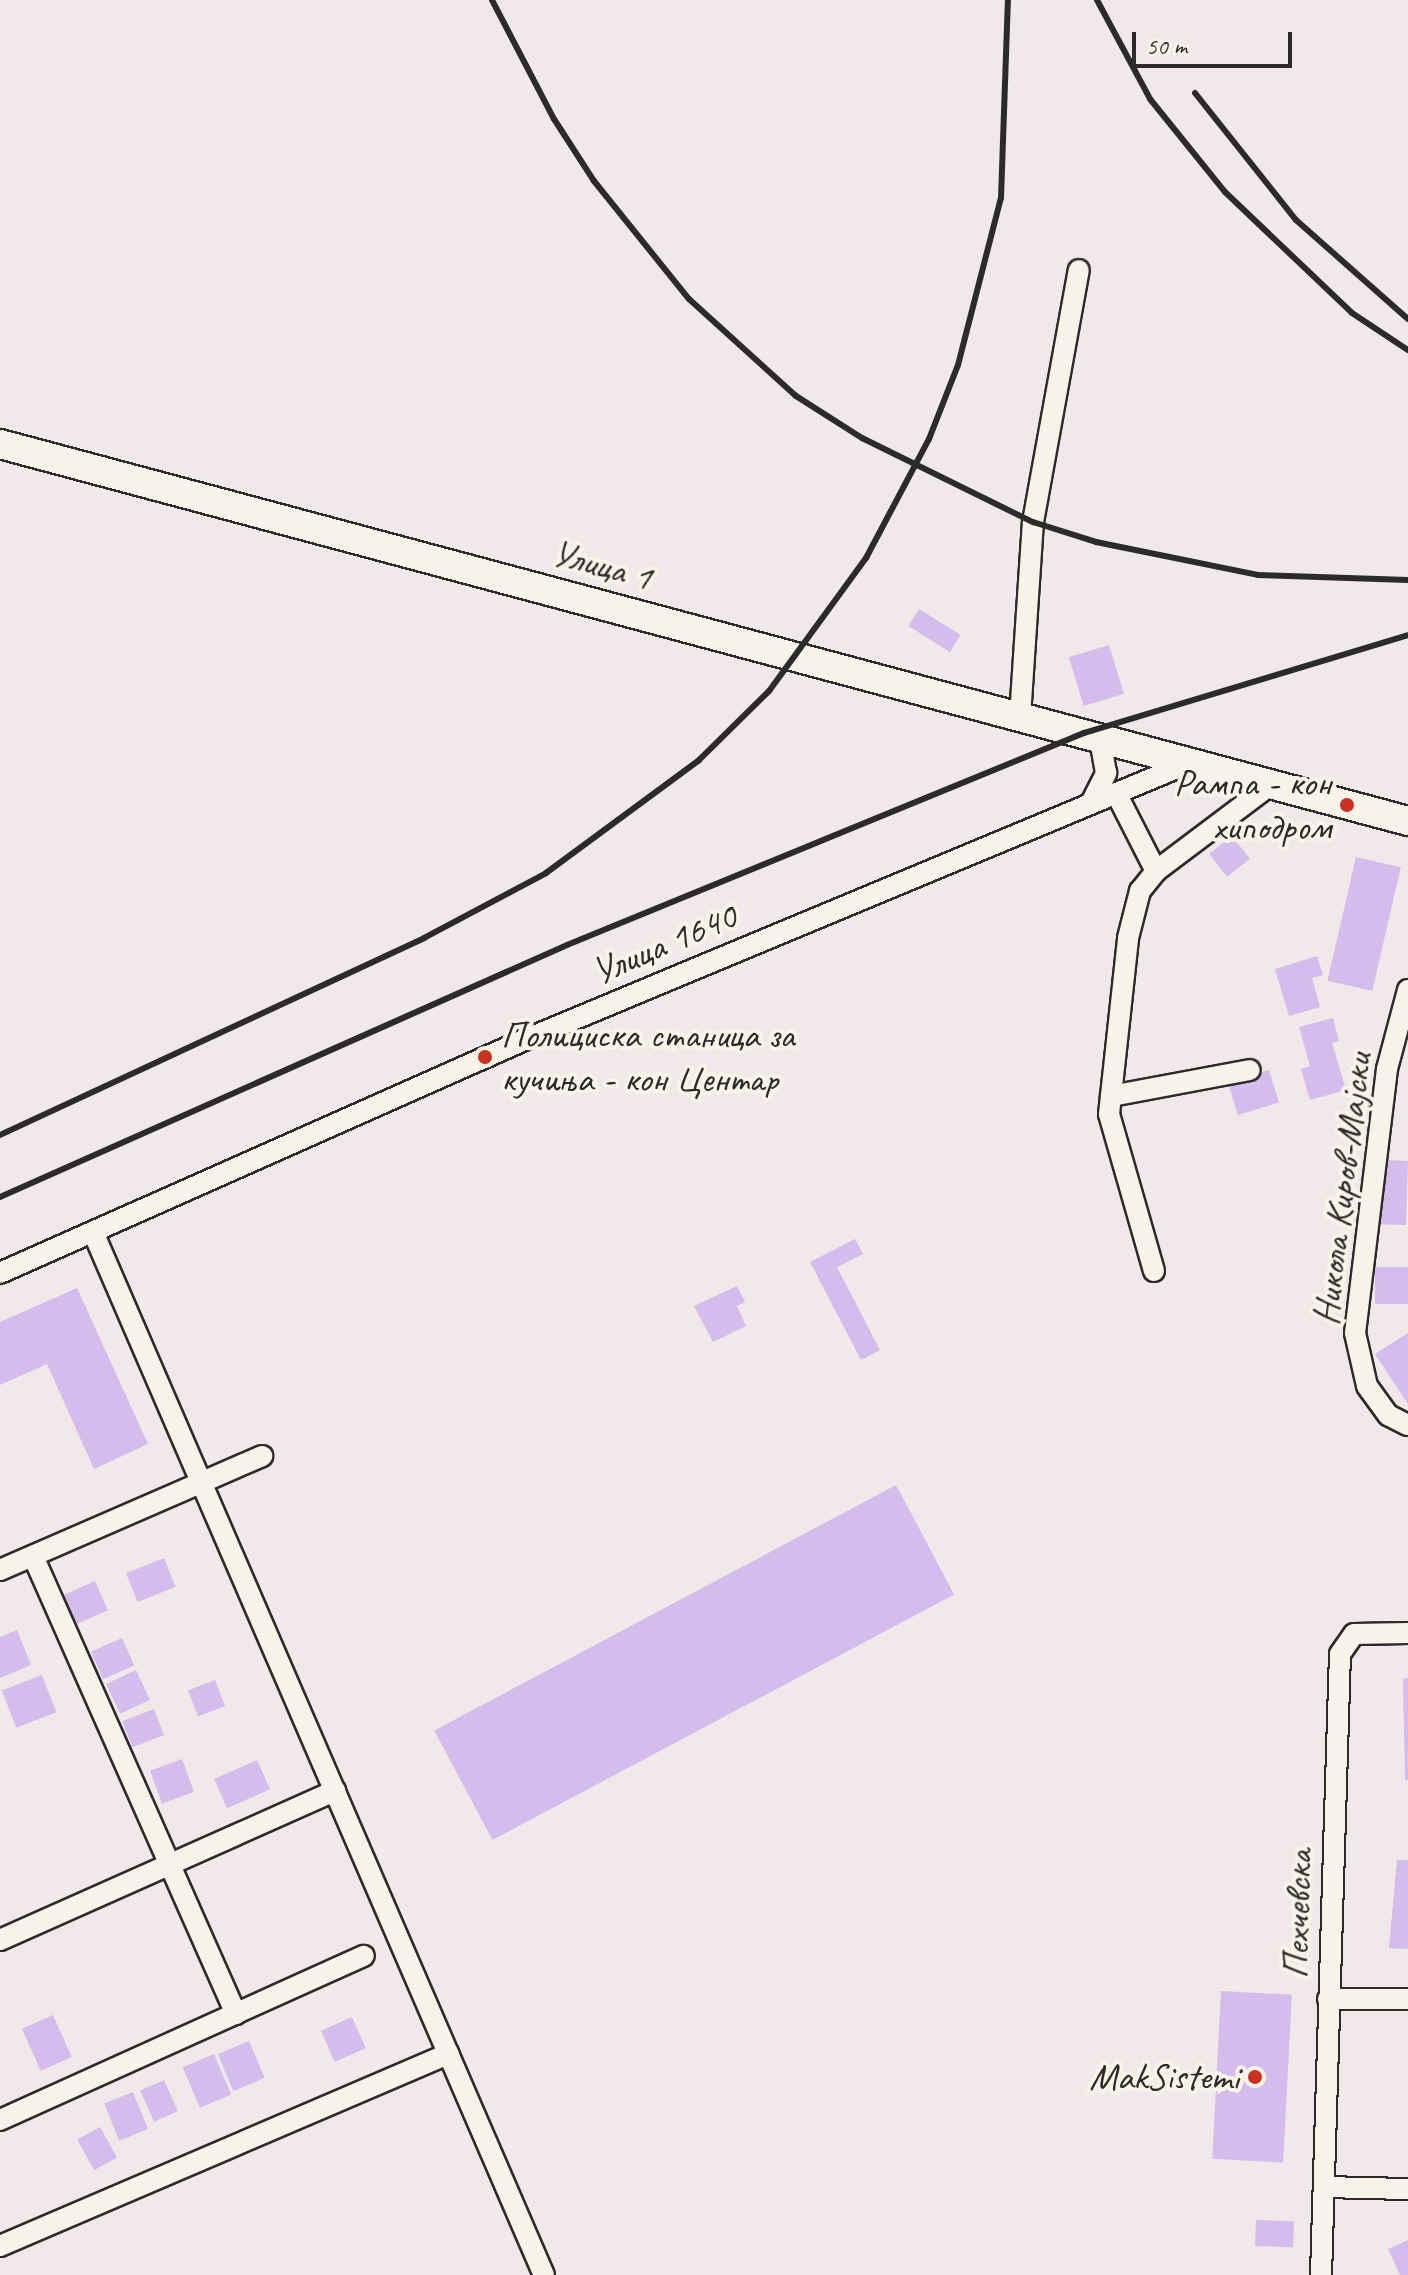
<!DOCTYPE html>
<meta charset="utf-8">
<style>
body{margin:0}
#map{position:relative;width:1408px;height:2275px;overflow:hidden;background:#f0e8e9;font-family:Caveat,sans-serif}
div>[style]{position:absolute}
.building>*{inset:0;background:#d4bcec;transform-origin:0 0}
.roads{filter:drop-shadow(2px 0 #2b2b2b) drop-shadow(-2px 0 #2b2b2b) drop-shadow(0 2px #2b2b2b) drop-shadow(0 -2px #2b2b2b)}
.street>*{height:20px;margin:-10px;padding:0 10px;transform-origin:10px;border-radius:10px;background:#f7f3e8}
.secondary>*{height:28px;margin:-14px;padding:0 14px;transform-origin:14px;border-radius:14px;background:#f7f3e8}
.rail>*{height:6px;margin:-3px;padding:0 3px;transform-origin:3px;border-radius:3px;background:#2b2b2b}
.dots>*{width:22px;height:22px;translate:-50% -50%;box-sizing:border-box;border:4px solid #f7f3e8;border-radius:50%}
span{translate:-50% -50%;white-space:nowrap;text-align:center;line-height:1.15;-webkit-text-stroke:8px #f7f3e8;paint-order:stroke}
.street-label{font-size:38px;color:#2b2b2b}
.poi-label{font-size:38px;color:#2b2b2b}
.right{translate:-100% -50%;text-align:right}
.left{translate:0 -50%;text-align:left}
.scale{position:absolute;left:1132px;top:32px;width:160px;height:36px;box-sizing:border-box;border:4px solid #2b2b2b;border-top:0;padding-left:10px;font-size:24px;line-height:28px;white-space:nowrap;color:#2b2b2b;-webkit-text-stroke:6px #f7f3e8;paint-order:stroke}
</style>
<div id="map">
<div class="building">
<div style="left:919px;top:609px;width:49px;height:20px;rotate:32deg"></div>
<div style="left:1109px;top:645px;width:51px;height:42px;rotate:73deg"></div>
<div style="left:1232px;top:836px;width:29px;height:29px;rotate:52deg"></div>
<div style="left:1356px;top:857px;width:46px;height:127px;rotate:13deg"></div>
<div style="clip-path:polygon(1317px 956px,1323px 975px,1312px 978px,1320px 1007px,1289px 1016px,1275px 969px)"></div>
<div style="clip-path:polygon(1333px 1018px,1339px 1041px,1332px 1043px,1346px 1090px,1310px 1100px,1301px 1069px,1310px 1066px,1299px 1027px)"></div>
<div style="left:1269px;top:1070px;width:34px;height:43px;rotate:73deg"></div>
<div style="clip-path:polygon(1384px 1160px,1408px 1161px,1406px 1225px,1372px 1224px,1372px 1195px,1384px 1195px)"></div>
<div style="clip-path:polygon(855px 1239px,863px 1254px,837px 1267px,880px 1350px,861px 1360px,810px 1262px)"></div>
<div style="left:1375px;top:1267px;width:33px;height:37px"></div>
<div style="clip-path:polygon(737px 1286px,745px 1302px,737px 1306px,746px 1326px,713px 1342px,694px 1306px)"></div>
<div style="clip-path:polygon(77px 1288px,148px 1444px,94px 1469px,47px 1364px,0 1385px,0 1322px)"></div>
<div style="clip-path:polygon(1408px 1333px,1408px 1404px,1375px 1354px)"></div>
<div style="left:896px;top:1485px;width:124px;height:523px;rotate:62deg"></div>
<div style="left:164px;top:1558px;width:31px;height:41px;rotate:68deg"></div>
<div style="left:95px;top:1581px;width:32px;height:39px;rotate:66deg"></div>
<div style="clip-path:polygon(17px 1630px,31px 1665px,0 1678px,0 1637px)"></div>
<div style="left:122px;top:1638px;width:30px;height:34px;rotate:66deg"></div>
<div style="left:136px;top:1670px;width:33px;height:33px;rotate:65deg"></div>
<div style="left:42px;top:1675px;width:40px;height:43px;rotate:69deg"></div>
<div style="clip-path:polygon(1408px 1678px,1408px 1780px,1405px 1780px,1403px 1679px)"></div>
<div style="left:215px;top:1680px;width:28px;height:29px;rotate:69deg"></div>
<div style="left:154px;top:1709px;width:28px;height:34px;rotate:69deg"></div>
<div style="left:182px;top:1759px;width:35px;height:34px;rotate:70deg"></div>
<div style="left:257px;top:1760px;width:32px;height:47px;rotate:66deg"></div>
<div style="clip-path:polygon(1397px 1860px,1408px 1860px,1408px 1949px,1389px 1948px)"></div>
<div style="left:1221px;top:1991px;width:71px;height:168px;rotate:3deg"></div>
<div style="left:53px;top:2015px;width:46px;height:34px;rotate:66deg"></div>
<div style="left:352px;top:2017px;width:34px;height:34px;rotate:66deg"></div>
<div style="left:249px;top:2041px;width:40px;height:34px;rotate:67deg"></div>
<div style="left:214px;top:2054px;width:44px;height:34px;rotate:67deg"></div>
<div style="left:164px;top:2080px;width:34px;height:26px;rotate:66deg"></div>
<div style="left:133px;top:2092px;width:40px;height:31px;rotate:68deg"></div>
<div style="left:100px;top:2127px;width:35px;height:26px;rotate:61deg"></div>
<div style="left:1256px;top:2220px;width:38px;height:26px;rotate:2deg"></div>
<div style="clip-path:polygon(1408px 2240px,1408px 2275px,1400px 2275px,1388px 2249px)"></div>
</div>
<div class="roads">
<div class="street">
<div style="left:1020px;top:717px;width:195px;rotate:-86.2deg"></div>
<div style="left:1033px;top:522px;width:256px;rotate:-79.7deg"></div>
<div style="left:1116px;top:793px;width:88px;rotate:62.9deg"></div>
<div style="left:1091px;top:803px;width:34px;rotate:-63deg"></div>
<div style="left:1106px;top:773px;width:35px;rotate:-100deg"></div>
<div style="left:1408px;top:990px;width:82px;rotate:104.9deg"></div>
<div style="left:1387px;top:1069px;width:266px;rotate:96.9deg"></div>
<div style="left:1355px;top:1333px;width:54px;rotate:77.2deg"></div>
<div style="left:1367px;top:1386px;width:36px;rotate:54deg"></div>
<div style="left:1388px;top:1415px;width:22px;rotate:27deg"></div>
<div style="left:1111px;top:1096px;width:141px;rotate:-10.6deg"></div>
<div style="left:93px;top:1232px;width:1136px;rotate:66.62deg"></div>
<div style="left:1154px;top:1271px;width:163px;rotate:-106deg"></div>
<div style="left:1109px;top:1114px;width:177px;rotate:-83.8deg"></div>
<div style="left:1128px;top:938px;width:49px;rotate:-75.7deg"></div>
<div style="left:1140px;top:891px;width:26px;rotate:-51deg"></div>
<div style="left:1156px;top:871px;width:143px;rotate:-37deg"></div>
<div style="left:0;top:1273px;width:571px;rotate:-23.96deg"></div>
<div style="left:522px;top:1041px;width:717px;rotate:-22.63deg"></div>
<div style="left:33px;top:1556px;width:501px;rotate:66.1deg"></div>
<div style="left:0;top:1570px;width:286px;rotate:-23.5deg"></div>
<div style="left:0;top:1940px;width:367px;rotate:-24deg"></div>
<div style="left:1328px;top:1999px;width:80px"></div>
<div style="left:0;top:2120px;width:399px;rotate:-24.3deg"></div>
<div style="left:1324px;top:2187px;width:84px;rotate:1.4deg"></div>
<div style="left:0;top:2246px;width:488px;rotate:-23.2deg"></div>
<div style="left:1321px;top:2275px;width:621px;rotate:-88.25deg"></div>
<div style="left:1340px;top:1654px;width:24px;rotate:-55deg"></div>
<div style="left:1354px;top:1634px;width:54px;rotate:-1.1deg"></div>
</div>
<div class="secondary">
<div style="left:0;top:444px;width:1458px;rotate:14.99deg"></div>
</div>
</div>
<div class="rail">
<div style="left:492px;top:0;width:134px;rotate:62.5deg"></div>
<div style="left:554px;top:119px;width:74px;rotate:57.2deg"></div>
<div style="left:594px;top:181px;width:151px;rotate:51.2deg"></div>
<div style="left:689px;top:299px;width:144px;rotate:42.2deg"></div>
<div style="left:796px;top:396px;width:78px;rotate:32.5deg"></div>
<div style="left:862px;top:438px;width:191px;rotate:26.2deg"></div>
<div style="left:1033px;top:522px;width:66px;rotate:17.6deg"></div>
<div style="left:1096px;top:542px;width:165px;rotate:11.5deg"></div>
<div style="left:1258px;top:575px;width:150px;rotate:1.9deg"></div>
<div style="left:1097px;top:0;width:112px;rotate:61.8deg"></div>
<div style="left:1150px;top:99px;width:119px;rotate:51.1deg"></div>
<div style="left:1225px;top:192px;width:175px;rotate:43.6deg"></div>
<div style="left:1352px;top:313px;width:67px;rotate:33.5deg"></div>
<div style="left:1195px;top:93px;width:162px;rotate:51.5deg"></div>
<div style="left:1296px;top:220px;width:149px;rotate:41.5deg"></div>
<div style="left:0;top:1135px;width:468px;rotate:-24.9deg"></div>
<div style="left:424px;top:938px;width:138px;rotate:-28deg"></div>
<div style="left:546px;top:873px;width:190px;rotate:-36.4deg"></div>
<div style="left:699px;top:760px;width:98px;rotate:-44.6deg"></div>
<div style="left:769px;top:691px;width:165px;rotate:-53.9deg"></div>
<div style="left:866px;top:558px;width:135px;rotate:-62.1deg"></div>
<div style="left:929px;top:439px;width:79px;rotate:-68.6deg"></div>
<div style="left:958px;top:365px;width:172px;rotate:-75.6deg"></div>
<div style="left:1001px;top:198px;width:198px;rotate:-88deg"></div>
<div style="left:0;top:1197px;width:620px;rotate:-23.96deg"></div>
<div style="left:567px;top:945px;width:559px;rotate:-22.3deg"></div>
<div style="left:1084px;top:733px;width:338px;rotate:-16.8deg"></div>
</div>
<div class="dots">
<div style="left:1347px;top:805px;background:#c8321e"></div>
<div style="left:485px;top:1057px;background:#c8321e"></div>
<div style="left:1255px;top:2077px;background:#c8321e"></div>
</div>
<div class="street-label">
<span style="left:602px;top:565px;rotate:15deg">Улица 1</span>
<span style="left:664px;top:944px;rotate:-23deg">Улица 1640</span>
<span style="left:1342px;top:1189px;rotate:-83deg">Никола Киров-Мајски</span>
<span style="left:1297px;top:1914px;rotate:-88deg">Пехчевска</span>
</div>
<div class="poi-label">
<span class="right" style="left:1331px;top:805px">Рампа - кон<br>хиподром</span>
<span class="left" style="left:501px;top:1057px">Полициска станица за<br>кучиња - кон Центар</span>
<span class="right" style="left:1239px;top:2077px">MakSistemi</span>
</div>
<div class="scale">50 m</div>
</div>
